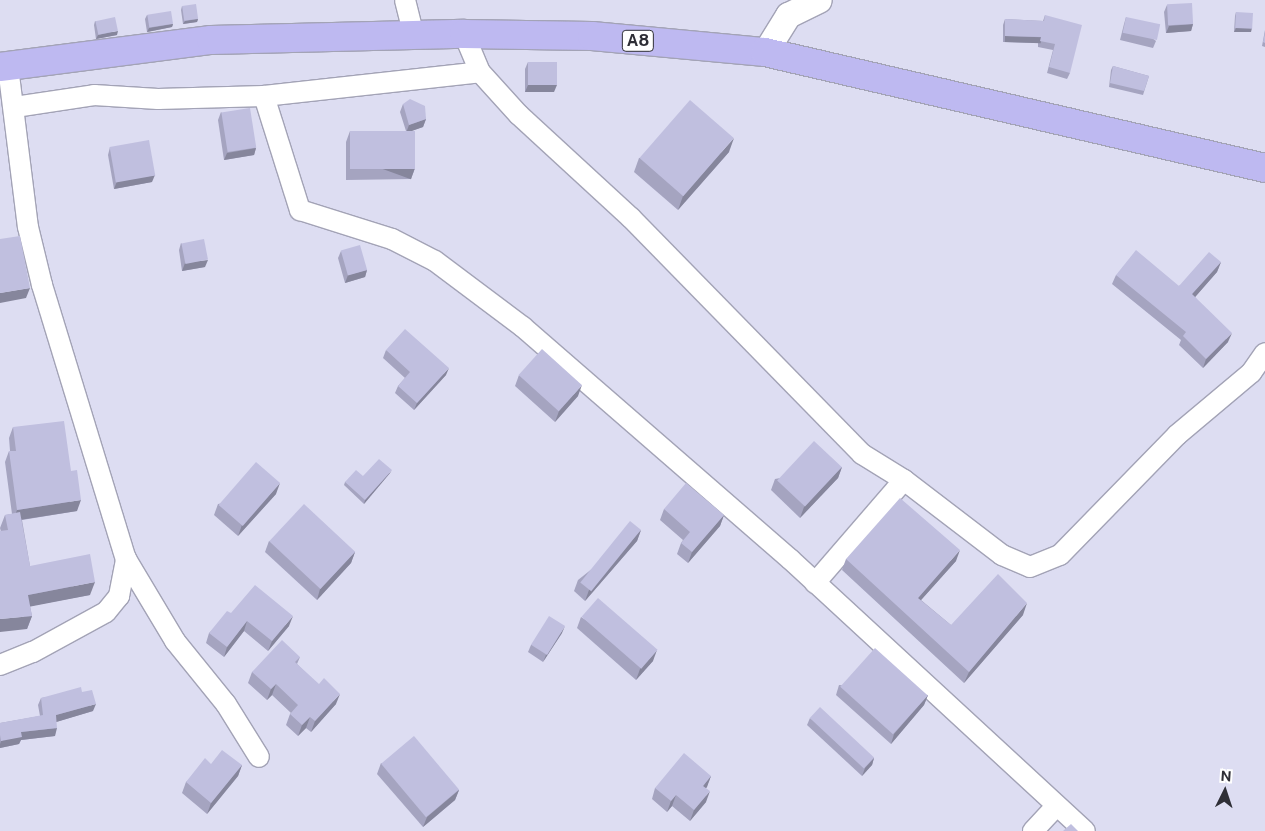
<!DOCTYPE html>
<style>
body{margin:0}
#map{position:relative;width:1265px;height:831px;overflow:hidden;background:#ddddf2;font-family:"Public Sans",sans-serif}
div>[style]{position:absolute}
.roads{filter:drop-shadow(1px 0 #a3a3b6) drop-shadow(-1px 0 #a3a3b6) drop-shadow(0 1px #a3a3b6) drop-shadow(0 -1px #a3a3b6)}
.minor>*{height:20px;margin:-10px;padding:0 10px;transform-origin:10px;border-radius:10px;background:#fff}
.tertiary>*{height:25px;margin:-12.5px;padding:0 12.5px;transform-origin:12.5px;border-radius:12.5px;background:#fff}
.primary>*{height:28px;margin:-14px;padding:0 14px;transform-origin:14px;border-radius:14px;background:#beb9f1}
.wall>*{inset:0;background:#a5a4c0}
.shaded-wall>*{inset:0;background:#86869c;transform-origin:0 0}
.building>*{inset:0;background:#c0bfdf;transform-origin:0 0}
span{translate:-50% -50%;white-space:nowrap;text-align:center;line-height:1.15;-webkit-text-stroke:5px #fff;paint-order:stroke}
.shield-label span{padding:1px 4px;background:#fff;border:1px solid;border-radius:4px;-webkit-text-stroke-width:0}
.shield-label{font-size:16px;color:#2e2e36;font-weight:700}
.north{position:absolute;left:1200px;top:766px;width:50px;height:50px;-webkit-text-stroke:4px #fff;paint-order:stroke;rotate:4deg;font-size:14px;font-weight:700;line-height:20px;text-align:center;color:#2e2e36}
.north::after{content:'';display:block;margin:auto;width:18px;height:22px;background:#2e2e36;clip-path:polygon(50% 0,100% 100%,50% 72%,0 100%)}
</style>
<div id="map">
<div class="roads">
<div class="minor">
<div style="left:405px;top:0;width:36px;rotate:76deg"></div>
<div style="left:464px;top:34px;width:41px;rotate:67.2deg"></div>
<div style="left:480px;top:72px;width:58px;rotate:47.8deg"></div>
<div style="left:519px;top:115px;width:152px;rotate:42.6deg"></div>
<div style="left:631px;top:218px;width:330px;rotate:45.6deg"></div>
<div style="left:862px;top:454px;width:49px;rotate:31.8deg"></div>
<div style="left:904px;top:480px;width:123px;rotate:37.4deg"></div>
<div style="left:1002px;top:555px;width:30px;rotate:23deg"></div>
<div style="left:1030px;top:567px;width:32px;rotate:-22deg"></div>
<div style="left:1060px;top:555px;width:168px;rotate:-45.7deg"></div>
<div style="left:1177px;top:435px;width:97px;rotate:-40deg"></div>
<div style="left:1251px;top:373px;width:24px;rotate:-55deg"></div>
<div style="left:8px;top:67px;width:161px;rotate:82.9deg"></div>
<div style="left:28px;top:227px;width:60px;rotate:76.4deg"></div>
<div style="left:42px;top:285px;width:287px;rotate:73deg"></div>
<div style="left:126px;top:559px;width:96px;rotate:59.1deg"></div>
<div style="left:175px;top:641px;width:81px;rotate:51deg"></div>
<div style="left:226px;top:704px;width:62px;rotate:58.1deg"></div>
<div style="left:264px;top:96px;width:120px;rotate:72.5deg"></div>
<div style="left:300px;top:210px;width:96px;rotate:17.5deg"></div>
<div style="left:392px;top:239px;width:48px;rotate:27.1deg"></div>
<div style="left:435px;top:261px;width:110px;rotate:36.9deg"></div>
<div style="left:523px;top:327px;width:354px;rotate:41deg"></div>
<div style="left:790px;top:559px;width:401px;rotate:42.7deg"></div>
<div style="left:15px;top:107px;width:80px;rotate:-8.6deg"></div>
<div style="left:94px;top:95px;width:64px;rotate:3.6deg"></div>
<div style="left:158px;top:99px;width:106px;rotate:-1.6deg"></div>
<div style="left:264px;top:96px;width:217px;rotate:-6.3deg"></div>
<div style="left:815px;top:583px;width:136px;rotate:-49.2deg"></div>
<div style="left:0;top:665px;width:35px;rotate:-22deg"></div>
<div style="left:33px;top:652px;width:83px;rotate:-28.7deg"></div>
<div style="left:106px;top:612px;width:21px;rotate:-51deg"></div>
<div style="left:119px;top:596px;width:38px;rotate:-79deg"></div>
<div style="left:1033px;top:831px;width:34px;rotate:-47deg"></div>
</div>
<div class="tertiary">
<div style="left:765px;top:52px;width:44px;rotate:-58.1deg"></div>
<div style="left:788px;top:15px;width:34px;rotate:-26deg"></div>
</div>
<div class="primary">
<div style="left:0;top:67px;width:213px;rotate:-7.3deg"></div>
<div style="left:211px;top:40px;width:253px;rotate:-1.4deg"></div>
<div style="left:464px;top:34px;width:128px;rotate:0.9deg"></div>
<div style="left:592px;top:36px;width:174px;rotate:5.3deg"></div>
<div style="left:765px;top:52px;width:513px;rotate:13.06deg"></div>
</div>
</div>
<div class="wall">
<div style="clip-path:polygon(1167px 5px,1193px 24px,1191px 31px,1166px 33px,1164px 12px)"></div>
<div style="clip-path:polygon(182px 6px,198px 19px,197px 22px,183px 24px,181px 10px)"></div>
<div style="clip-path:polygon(1236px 12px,1251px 32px,1234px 32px,1235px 16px)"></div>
<div style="clip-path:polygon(147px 15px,173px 24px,172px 27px,147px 32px,145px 19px)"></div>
<div style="clip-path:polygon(1045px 15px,1070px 73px,1067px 79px,1047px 73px,1053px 50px,1038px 47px,1038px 43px,1003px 42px,1003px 25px,1005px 19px,1043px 21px)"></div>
<div style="clip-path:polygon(1126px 17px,1156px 41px,1153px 48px,1120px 40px,1124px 24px)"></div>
<div style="clip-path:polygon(95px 21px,117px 35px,96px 39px,94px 25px)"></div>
<div style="clip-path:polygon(1265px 30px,1265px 47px,1262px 46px)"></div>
<div style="clip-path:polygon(528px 62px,554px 92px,525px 92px,525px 69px)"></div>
<div style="clip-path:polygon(1113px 66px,1149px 76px,1143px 95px,1109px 87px,1111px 70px)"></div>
<div style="clip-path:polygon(403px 104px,426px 119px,423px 127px,411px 131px,415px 168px,411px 179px,346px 180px,346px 142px,350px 131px,406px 131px,400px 112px)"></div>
<div style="clip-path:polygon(221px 112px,256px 148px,254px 155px,224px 160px,218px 120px)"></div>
<div style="clip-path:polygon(110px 147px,152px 182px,114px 189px,108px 155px)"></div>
<div style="clip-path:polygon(729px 152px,678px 210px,634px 172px,639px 158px)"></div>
<div style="clip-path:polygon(181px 243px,205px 267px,182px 271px,179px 250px)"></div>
<div style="clip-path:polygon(341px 251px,367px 270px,365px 277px,345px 283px,338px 258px)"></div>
<div style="clip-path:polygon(1221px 262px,1217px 272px,1195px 297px,1228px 342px,1203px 368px,1179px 345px,1181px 340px,1112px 284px,1116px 275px,1179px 286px)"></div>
<div style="clip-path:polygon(386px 350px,446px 375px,414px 410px,395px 393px,398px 386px,405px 378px,383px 358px)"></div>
<div style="clip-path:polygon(519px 375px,578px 396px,555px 422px,515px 386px)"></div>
<div style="clip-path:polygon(13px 427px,77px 511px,22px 520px,30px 566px,90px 595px,30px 606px,32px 616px,27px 629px,0 528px,5px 515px,12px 514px,5px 462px,9px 451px,10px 451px,9px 438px)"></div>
<div style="clip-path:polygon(842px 467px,838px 478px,800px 518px,771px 490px,775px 479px)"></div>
<div style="clip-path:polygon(390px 473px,364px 504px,344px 485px,345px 482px,363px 476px)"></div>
<div style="clip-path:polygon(276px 494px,238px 536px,214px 515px,218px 504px)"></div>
<div style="clip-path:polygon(664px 509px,724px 515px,720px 526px,688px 563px,677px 554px,681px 543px,683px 540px,660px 520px)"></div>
<div style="clip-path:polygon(641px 530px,637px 541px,585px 601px,574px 591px,578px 580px)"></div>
<div style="clip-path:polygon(269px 541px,355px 552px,351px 563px,317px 600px,265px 552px)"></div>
<div style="clip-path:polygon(846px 559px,956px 561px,921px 600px,951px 625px,1023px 615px,964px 683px,842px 570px)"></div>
<div style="clip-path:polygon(231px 613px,289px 626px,268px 651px,244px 631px,224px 657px,206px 643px,209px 633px)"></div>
<div style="clip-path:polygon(581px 617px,653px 661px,636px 680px,577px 628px)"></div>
<div style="clip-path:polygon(562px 633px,543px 662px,528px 652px,531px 645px)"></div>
<div style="clip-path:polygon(300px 657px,297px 664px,336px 704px,311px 732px,306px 728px,298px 736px,286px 725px,290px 714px,291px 713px,272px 695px,267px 700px,248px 683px,252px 672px)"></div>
<div style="clip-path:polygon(839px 685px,928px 695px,924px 705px,891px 744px,836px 695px)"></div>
<div style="clip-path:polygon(82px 692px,93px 711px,56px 722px,55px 736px,21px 740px,19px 744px,0 748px,0 723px,40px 716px,38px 705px,41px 698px)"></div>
<div style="clip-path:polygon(810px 718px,874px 758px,872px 765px,862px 776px,807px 725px)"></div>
<div style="clip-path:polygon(381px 763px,459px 790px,455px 800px,423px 827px,377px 774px)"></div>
<div style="clip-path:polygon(211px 764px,242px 765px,238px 776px,207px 814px,182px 793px,186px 782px)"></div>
<div style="clip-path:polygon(711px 776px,706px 788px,706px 802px,690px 821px,672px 806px,667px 812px,652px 799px,655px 788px)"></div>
</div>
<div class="shaded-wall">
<div style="clip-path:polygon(198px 19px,197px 22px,183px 24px,185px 21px)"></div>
<div style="clip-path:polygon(173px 24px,172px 27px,147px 32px,149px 28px)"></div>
<div style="clip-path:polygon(1193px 24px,1191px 31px,1166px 33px,1169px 26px)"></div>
<div style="clip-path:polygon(1236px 28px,1252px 28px,1251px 32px,1234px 32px)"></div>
<div style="clip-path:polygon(118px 31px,117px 35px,96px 39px,98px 35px)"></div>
<div style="left:1005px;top:36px;width:36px;height:6px;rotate:2deg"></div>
<div style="clip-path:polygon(528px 85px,557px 85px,554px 92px,525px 92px)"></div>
<div style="clip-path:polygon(426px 119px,423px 127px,406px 133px,409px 125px)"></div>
<div style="clip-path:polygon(734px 138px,729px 152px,678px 210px,683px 196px)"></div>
<div style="clip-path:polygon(256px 148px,254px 155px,224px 160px,227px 153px)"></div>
<div style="left:415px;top:168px;width:12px;height:65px;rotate:110deg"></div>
<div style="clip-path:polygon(155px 175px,152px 182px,114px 189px,117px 181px)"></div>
<div style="clip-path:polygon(208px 260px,205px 267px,182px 271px,185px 263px)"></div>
<div style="clip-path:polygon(1221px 262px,1217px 272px,1189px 304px,1192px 294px)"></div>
<div style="clip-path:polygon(367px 270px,365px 277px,345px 283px,348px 275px)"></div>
<div style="clip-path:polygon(30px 288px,26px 298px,0 303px,0 293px)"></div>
<div style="clip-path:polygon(1232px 333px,1228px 342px,1203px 368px,1206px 359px)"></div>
<div style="clip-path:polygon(449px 368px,446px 375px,414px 410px,417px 403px)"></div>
<div style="clip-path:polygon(582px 385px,578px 396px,555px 422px,559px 411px)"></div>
<div style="clip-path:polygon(842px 467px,838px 478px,800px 518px,804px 507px)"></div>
<div style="clip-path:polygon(392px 470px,390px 473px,364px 504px,365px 500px)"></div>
<div style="clip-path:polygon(280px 483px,276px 494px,238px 536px,242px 525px)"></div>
<div style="clip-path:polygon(81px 500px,77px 511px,13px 521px,17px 510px)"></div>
<div style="clip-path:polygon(724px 515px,720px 526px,688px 563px,692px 552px)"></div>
<div style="clip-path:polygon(641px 530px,637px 541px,585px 601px,589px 590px)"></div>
<div style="clip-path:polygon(960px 550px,956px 561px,913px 609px,918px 598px)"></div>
<div style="clip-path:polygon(355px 552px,351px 563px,317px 600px,320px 589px)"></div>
<div style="clip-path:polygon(95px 582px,90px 595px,23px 608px,28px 595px)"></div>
<div style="clip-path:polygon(1027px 603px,1023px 615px,964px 683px,969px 672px)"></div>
<div style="clip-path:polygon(32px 616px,27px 629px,0 632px,0 619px)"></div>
<div style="clip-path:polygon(293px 616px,289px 626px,268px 651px,272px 641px)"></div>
<div style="clip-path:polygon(247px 621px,244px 631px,224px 657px,227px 647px)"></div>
<div style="clip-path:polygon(565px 626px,562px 633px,543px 662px,546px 655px)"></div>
<div style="clip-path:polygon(657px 650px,653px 661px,636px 680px,640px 669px)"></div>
<div style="clip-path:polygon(276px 684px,272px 695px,267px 700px,271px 689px)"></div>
<div style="clip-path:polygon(340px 694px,336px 704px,311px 732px,315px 721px)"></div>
<div style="clip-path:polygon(928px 695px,924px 705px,891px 744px,894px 734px)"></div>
<div style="clip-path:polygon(96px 704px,93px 711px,53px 723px,56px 715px)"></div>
<div style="clip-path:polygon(310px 717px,306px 728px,298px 736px,302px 725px)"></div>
<div style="clip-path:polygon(57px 728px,55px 736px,21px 740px,19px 744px,0 748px,0 744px,1px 741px,21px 732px)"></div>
<div style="clip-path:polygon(874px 758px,872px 765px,862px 776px,865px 768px)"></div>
<div style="clip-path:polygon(242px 765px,238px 776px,207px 814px,211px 803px)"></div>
<div style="clip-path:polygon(711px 776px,707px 787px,699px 797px,703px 786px)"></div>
<div style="clip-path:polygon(459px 790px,455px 800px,423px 827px,427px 817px)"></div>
<div style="clip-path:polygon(710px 791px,706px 802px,690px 821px,694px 810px)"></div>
<div style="clip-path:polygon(676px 795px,672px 806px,667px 812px,671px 801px)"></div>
</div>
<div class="building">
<div style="left:1192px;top:3px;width:21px;height:25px;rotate:87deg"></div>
<div style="left:196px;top:4px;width:15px;height:14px;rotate:82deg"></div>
<div style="left:171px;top:11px;width:13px;height:24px;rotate:81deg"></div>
<div style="left:1236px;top:12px;width:17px;height:16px;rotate:3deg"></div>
<div style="clip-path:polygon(1045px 15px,1082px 25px,1070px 73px,1049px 67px,1055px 44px,1040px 41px,1041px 37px,1005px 36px,1005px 19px,1044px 21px)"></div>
<div style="left:115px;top:17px;width:14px;height:20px;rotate:78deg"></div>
<div style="left:1126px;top:17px;width:35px;height:16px;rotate:12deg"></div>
<div style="clip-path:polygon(1265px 33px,1265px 43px,1263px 42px)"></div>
<div style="left:528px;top:62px;width:29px;height:23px"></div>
<div style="clip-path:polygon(1113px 66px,1149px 76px,1144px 91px,1110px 83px)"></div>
<div style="clip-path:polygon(410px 99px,425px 106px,426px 119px,409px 125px,403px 104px)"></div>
<div style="left:690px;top:100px;width:58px;height:77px;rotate:41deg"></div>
<div style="left:250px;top:108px;width:40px;height:29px;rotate:81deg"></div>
<div style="left:350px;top:131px;width:65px;height:38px"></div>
<div style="left:149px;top:140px;width:36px;height:40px;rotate:80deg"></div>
<div style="clip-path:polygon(20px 236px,30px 288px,0 293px,0 239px)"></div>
<div style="left:204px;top:239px;width:21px;height:23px;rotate:79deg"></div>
<div style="left:360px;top:245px;width:26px;height:20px;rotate:74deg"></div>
<div style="clip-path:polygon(1136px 250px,1179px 286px,1209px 252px,1221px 262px,1192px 294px,1232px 333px,1206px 359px,1183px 336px,1186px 332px,1116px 275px)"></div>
<div style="clip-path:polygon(405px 329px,449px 368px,417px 403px,398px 386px,410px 372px,386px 350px)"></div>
<div style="left:542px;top:349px;width:54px;height:35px;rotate:42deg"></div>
<div style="clip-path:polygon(64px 421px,71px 471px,77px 470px,81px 500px,17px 510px,9px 451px,16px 451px,13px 427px)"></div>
<div style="left:814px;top:441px;width:38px;height:54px;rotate:43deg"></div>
<div style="clip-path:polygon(379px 459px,392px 470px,365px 500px,345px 482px,356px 470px,363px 476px)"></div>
<div style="left:256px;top:462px;width:32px;height:57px;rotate:41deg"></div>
<div style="clip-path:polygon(686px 483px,724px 515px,692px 552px,681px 543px,690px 532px,664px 509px)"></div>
<div style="clip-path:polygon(900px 498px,960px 550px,918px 598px,951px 625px,998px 574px,1027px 603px,969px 672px,846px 559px)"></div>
<div style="left:304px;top:504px;width:70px;height:51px;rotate:43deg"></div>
<div style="clip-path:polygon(20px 512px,30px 566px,90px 554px,95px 582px,28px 595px,32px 616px,0 619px,0 531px,8px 530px,5px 515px)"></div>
<div style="left:630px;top:521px;width:14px;height:79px;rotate:39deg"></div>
<div style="clip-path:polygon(255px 585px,293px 616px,272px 641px,247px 621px,227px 647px,209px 633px,227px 611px,231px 613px)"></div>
<div style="left:598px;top:598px;width:79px;height:25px;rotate:41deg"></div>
<div style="left:549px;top:616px;width:19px;height:34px;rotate:32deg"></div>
<div style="clip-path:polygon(282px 640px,300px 657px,295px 662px,319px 684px,324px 678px,340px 694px,315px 721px,310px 717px,302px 725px,290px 714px,298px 705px,276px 684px,271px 689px,252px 672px)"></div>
<div style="left:875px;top:648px;width:71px;height:52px;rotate:42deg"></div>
<div style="clip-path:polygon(81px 687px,82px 692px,92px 690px,96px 704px,56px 715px,57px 728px,21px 732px,22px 737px,1px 741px,0 735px,0 723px,43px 715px,41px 698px)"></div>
<div style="left:820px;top:707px;width:74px;height:15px;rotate:43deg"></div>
<div style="left:414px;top:736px;width:70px;height:43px;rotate:50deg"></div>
<div style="clip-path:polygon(222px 750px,242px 765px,211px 803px,186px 782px,205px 758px,211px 764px)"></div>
<div style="clip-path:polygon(684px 753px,711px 776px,703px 786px,710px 791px,694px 810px,676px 795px,671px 801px,655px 788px)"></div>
<div style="clip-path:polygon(1071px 824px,1078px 831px,1063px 831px)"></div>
</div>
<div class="shield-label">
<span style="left:638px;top:41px">A8</span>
</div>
<div class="north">N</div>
</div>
